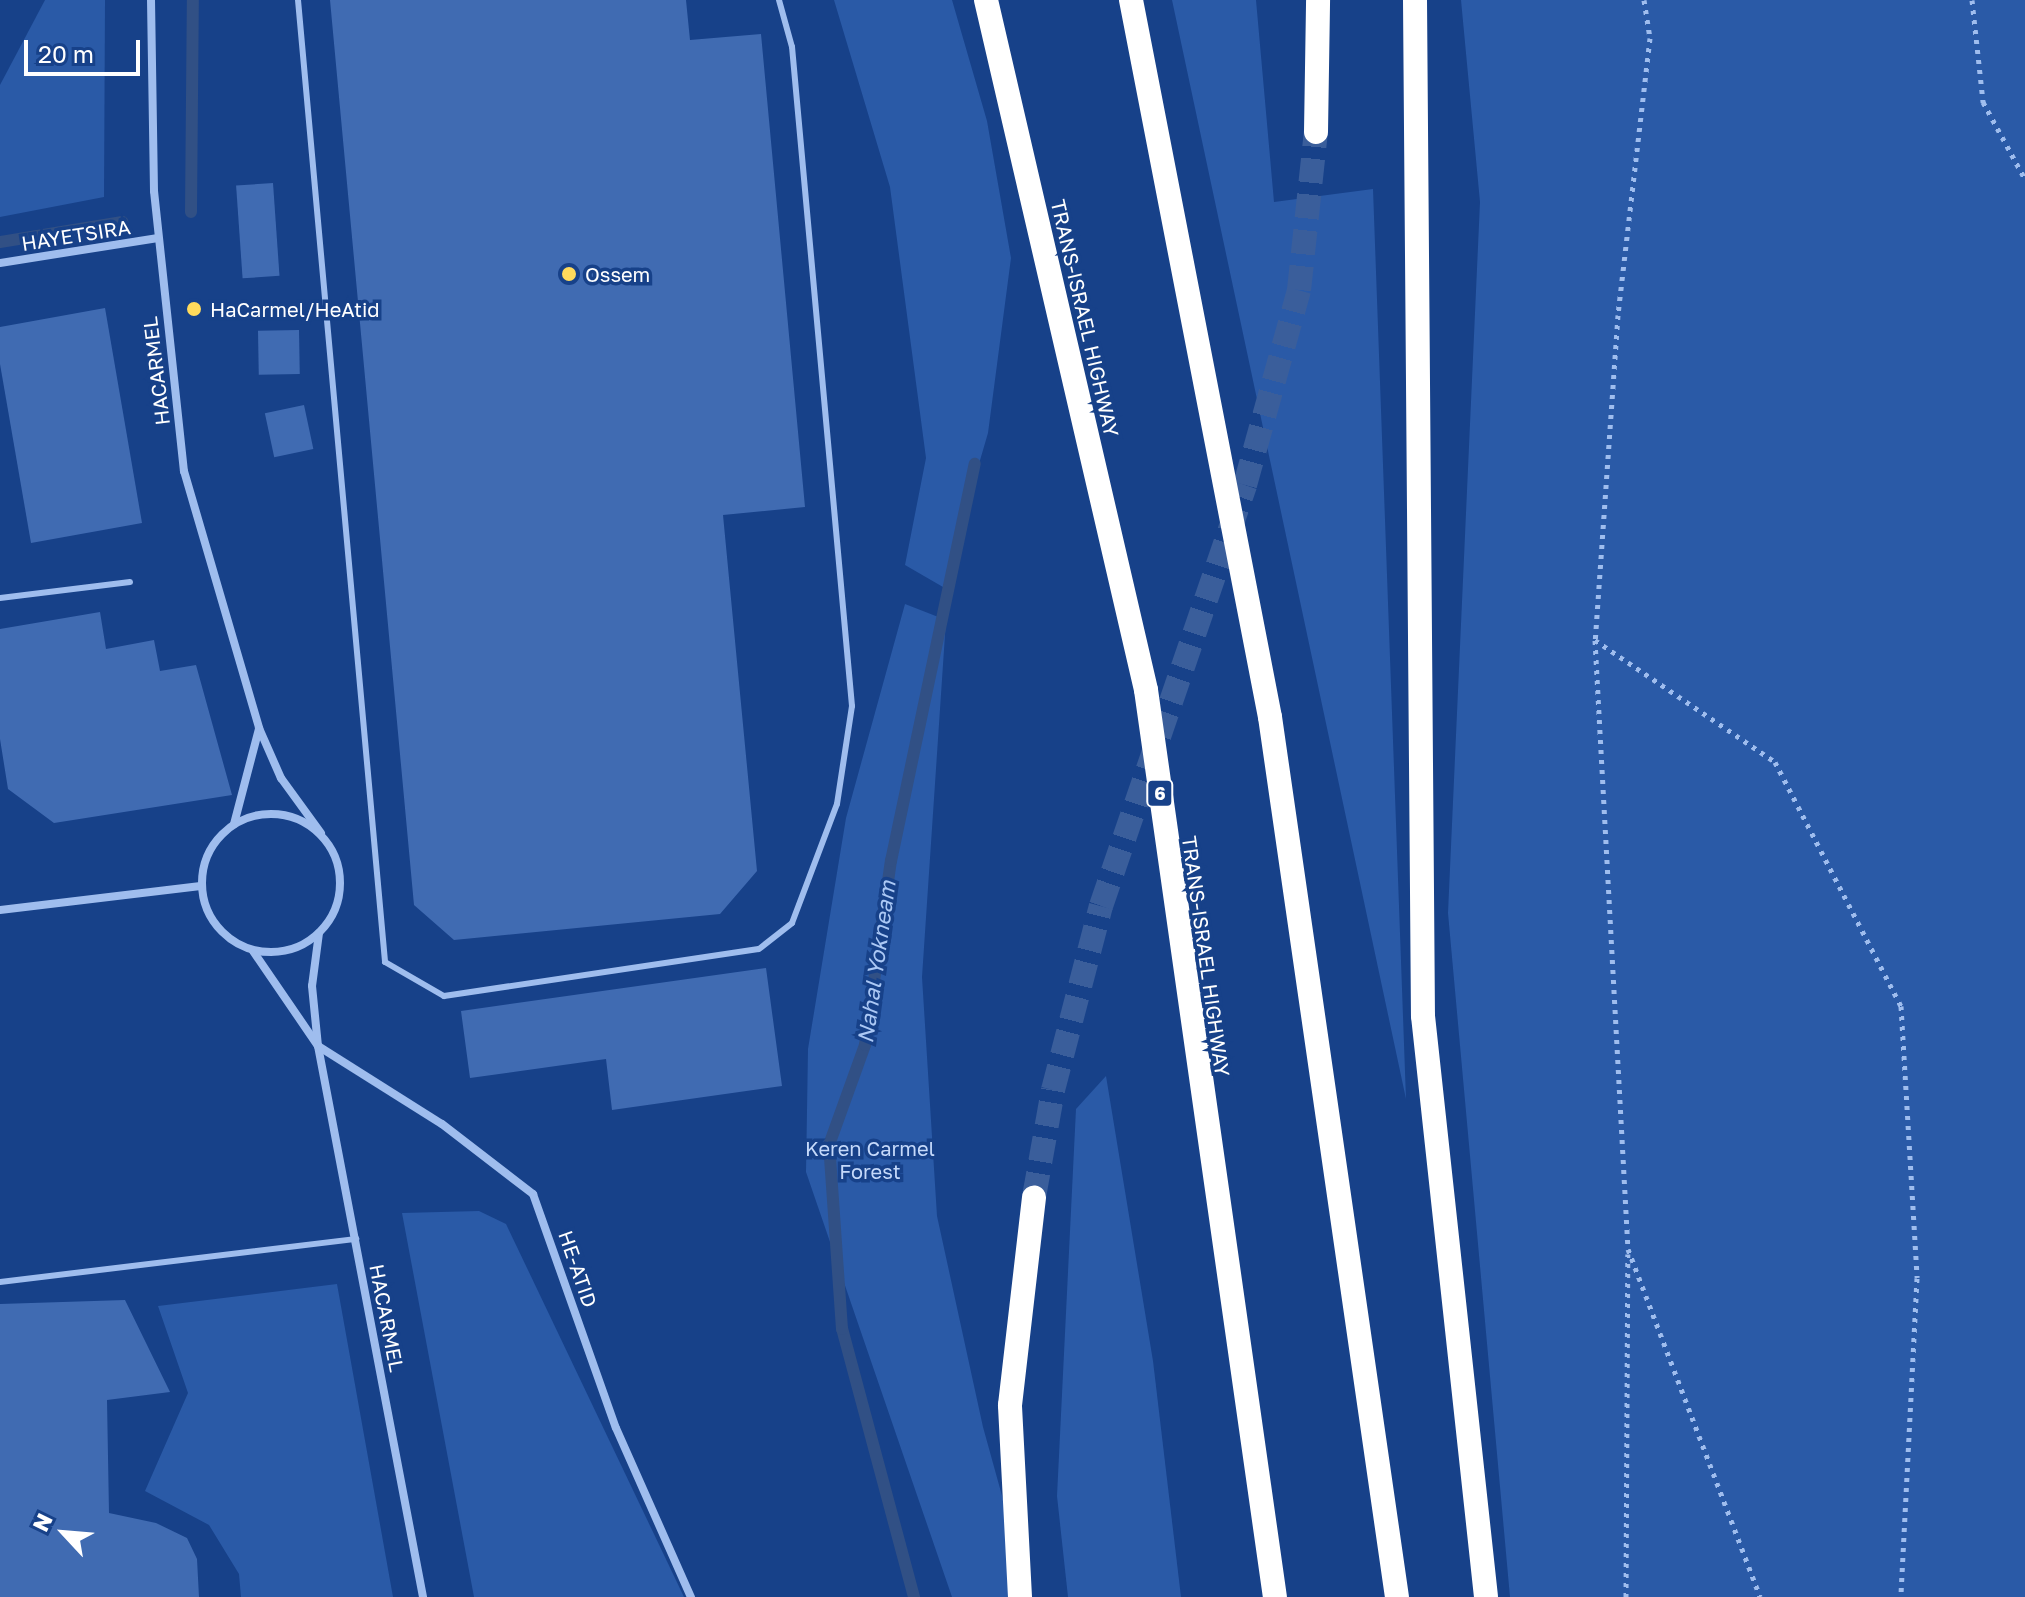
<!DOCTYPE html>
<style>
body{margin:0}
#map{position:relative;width:2025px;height:1597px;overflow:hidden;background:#174189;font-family:"Golos Text",sans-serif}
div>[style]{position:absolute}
.green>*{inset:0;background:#2a5aa7}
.stream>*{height:12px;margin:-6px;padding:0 6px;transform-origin:6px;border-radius:6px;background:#315085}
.building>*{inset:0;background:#406bb2;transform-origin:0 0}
.highway-tunnel>*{height:24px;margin-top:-12px;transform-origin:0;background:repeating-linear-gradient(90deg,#3a5e9b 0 24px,transparent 0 36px)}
.path>*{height:5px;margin-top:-2.5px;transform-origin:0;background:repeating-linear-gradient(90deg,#9fbdee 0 4px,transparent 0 10px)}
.lane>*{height:6px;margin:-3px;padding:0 3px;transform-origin:3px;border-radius:3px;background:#9fbdee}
.street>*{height:8px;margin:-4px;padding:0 4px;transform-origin:4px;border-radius:4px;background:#9fbdee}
.street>.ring{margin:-4px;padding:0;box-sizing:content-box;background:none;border:8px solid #9fbdee;border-radius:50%}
.highway>*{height:24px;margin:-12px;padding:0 12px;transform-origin:12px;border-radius:12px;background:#fff}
.dots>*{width:22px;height:22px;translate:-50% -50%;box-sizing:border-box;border:4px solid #174189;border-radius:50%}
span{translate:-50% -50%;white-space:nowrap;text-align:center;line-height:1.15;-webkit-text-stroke:7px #174189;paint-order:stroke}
.shield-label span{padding:2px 6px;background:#174189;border:2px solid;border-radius:6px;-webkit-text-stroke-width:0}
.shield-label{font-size:18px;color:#fff;font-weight:700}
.street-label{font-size:20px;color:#fff}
.poi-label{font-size:20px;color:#fff}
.left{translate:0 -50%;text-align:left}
.park-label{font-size:20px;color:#c5d9fa}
.water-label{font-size:22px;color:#abc8f5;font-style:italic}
.north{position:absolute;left:24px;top:1493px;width:80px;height:80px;-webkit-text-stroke:6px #174189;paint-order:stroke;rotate:296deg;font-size:22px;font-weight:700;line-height:32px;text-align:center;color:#fff}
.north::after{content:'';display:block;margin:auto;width:28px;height:36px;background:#fff;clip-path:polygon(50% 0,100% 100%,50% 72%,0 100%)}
.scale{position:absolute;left:24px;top:40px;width:116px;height:36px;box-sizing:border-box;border:4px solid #fff;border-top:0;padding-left:10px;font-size:24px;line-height:28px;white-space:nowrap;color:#fff;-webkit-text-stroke:6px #174189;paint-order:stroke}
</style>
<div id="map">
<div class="green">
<div style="clip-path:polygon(45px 0,105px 0,104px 197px,0 217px,0 85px)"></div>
<div style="clip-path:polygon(834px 0,952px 0,987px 121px,1011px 258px,988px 433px,943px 587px,905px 565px,926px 458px,890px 187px)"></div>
<div style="clip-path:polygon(1172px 0,1256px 0,1274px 202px,1373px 189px,1406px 1099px)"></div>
<div style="clip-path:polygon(1461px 0,2025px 0,2025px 1597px,1510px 1597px,1448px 913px,1480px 202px)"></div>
<div style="clip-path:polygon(905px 604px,946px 620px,922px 977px,937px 1216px,983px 1427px,1030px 1597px,952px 1597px,806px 1172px,808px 1049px,846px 818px)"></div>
<div style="clip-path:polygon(1106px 1076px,1153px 1361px,1181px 1597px,1068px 1597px,1057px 1496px,1076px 1109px)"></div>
<div style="clip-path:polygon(479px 1211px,506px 1224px,684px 1597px,474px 1597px,402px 1213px)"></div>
<div style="clip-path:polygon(337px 1284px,393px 1597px,241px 1597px,239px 1574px,209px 1525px,145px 1491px,188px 1393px,158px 1306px)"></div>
</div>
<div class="stream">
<div style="left:191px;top:212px;width:212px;rotate:-89.5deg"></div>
<div style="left:0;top:242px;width:124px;rotate:-9.3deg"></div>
<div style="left:914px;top:1597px;width:278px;rotate:-105deg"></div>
<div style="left:842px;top:1329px;width:184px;rotate:-94deg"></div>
<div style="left:829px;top:1145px;width:106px;rotate:-70.2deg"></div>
<div style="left:865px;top:1045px;width:186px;rotate:-82deg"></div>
<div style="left:891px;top:861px;width:406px;rotate:-78.1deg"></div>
</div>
<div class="building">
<div style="clip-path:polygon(330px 0,686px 0,690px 40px,761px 34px,805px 507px,723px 515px,757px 871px,720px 914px,454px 940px,414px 905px)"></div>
<div style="left:273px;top:183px;width:93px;height:37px;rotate:86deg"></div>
<div style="clip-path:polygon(105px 308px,142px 523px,31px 543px,0 364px,0 327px)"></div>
<div style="left:299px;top:330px;width:44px;height:41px;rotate:89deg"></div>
<div style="left:304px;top:405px;width:45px;height:40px;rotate:78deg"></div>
<div style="clip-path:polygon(100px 612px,106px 649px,154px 640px,160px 671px,196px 665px,232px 795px,54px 823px,8px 789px,0 739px,0 629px)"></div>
<div style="clip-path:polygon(766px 968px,782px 1086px,612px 1110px,606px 1059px,470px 1078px,461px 1011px)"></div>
<div style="clip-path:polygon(125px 1300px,170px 1392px,107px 1400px,109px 1513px,156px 1523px,187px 1538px,197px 1559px,199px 1597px,0 1597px,0 1304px)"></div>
</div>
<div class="highway-tunnel">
<div style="left:1034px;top:1197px;width:109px;rotate:-79.9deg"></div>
<div style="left:1053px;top:1090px;width:190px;rotate:-75.4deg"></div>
<div style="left:1101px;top:906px;width:445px;rotate:-71.1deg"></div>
<div style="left:1245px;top:485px;width:202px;rotate:-74.5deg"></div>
<div style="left:1299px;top:290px;width:159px;rotate:-83.9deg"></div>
</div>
<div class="path">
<div style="left:1644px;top:0;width:38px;rotate:81deg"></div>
<div style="left:1650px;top:38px;width:279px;rotate:96.6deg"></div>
<div style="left:1618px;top:315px;width:326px;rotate:94deg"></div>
<div style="left:1595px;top:640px;width:217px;rotate:34.1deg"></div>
<div style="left:1775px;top:762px;width:275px;rotate:62.7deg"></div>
<div style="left:1901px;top:1006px;width:272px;rotate:86.6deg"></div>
<div style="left:1917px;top:1278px;width:319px;rotate:92.9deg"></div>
<div style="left:1972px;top:0;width:103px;rotate:83.8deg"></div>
<div style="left:1983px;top:102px;width:88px;rotate:61.4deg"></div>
<div style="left:1595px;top:640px;width:610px;rotate:86.9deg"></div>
<div style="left:1628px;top:1249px;width:372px;rotate:69.2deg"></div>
<div style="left:1626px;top:1597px;width:343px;rotate:-89.7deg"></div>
</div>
<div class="lane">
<div style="left:298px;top:0;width:966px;rotate:84.83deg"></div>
<div style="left:385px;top:962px;width:68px;rotate:30deg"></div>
<div style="left:444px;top:996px;width:318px;rotate:-8.5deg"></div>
<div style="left:759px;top:949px;width:42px;rotate:-38.2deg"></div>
<div style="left:792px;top:923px;width:127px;rotate:-69.3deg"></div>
<div style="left:837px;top:804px;width:99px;rotate:-81.3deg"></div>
<div style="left:852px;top:706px;width:662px;rotate:-95.2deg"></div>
<div style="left:792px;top:47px;width:49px;rotate:-105.5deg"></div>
<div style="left:0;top:598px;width:131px;rotate:-7deg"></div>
<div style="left:0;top:1282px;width:359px;rotate:-6.9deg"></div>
</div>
<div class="street">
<div style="left:151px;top:0;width:191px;rotate:89.1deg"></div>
<div style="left:154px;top:191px;width:282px;rotate:83.9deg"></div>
<div style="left:184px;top:471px;width:268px;rotate:73.7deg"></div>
<div style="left:259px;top:728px;width:55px;rotate:66.3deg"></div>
<div style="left:281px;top:778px;width:68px;rotate:54deg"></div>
<div style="left:0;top:263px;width:160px;rotate:-9deg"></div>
<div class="ring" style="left:202px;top:814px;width:130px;height:130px"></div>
<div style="left:234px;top:824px;width:98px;rotate:-75.3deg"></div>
<div style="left:0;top:910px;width:202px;rotate:-6.8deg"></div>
<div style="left:319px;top:933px;width:53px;rotate:97.5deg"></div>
<div style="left:312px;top:986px;width:60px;rotate:84.3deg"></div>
<div style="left:318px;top:1046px;width:561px;rotate:79.21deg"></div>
<div style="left:253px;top:951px;width:115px;rotate:55.6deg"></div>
<div style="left:318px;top:1046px;width:146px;rotate:32.2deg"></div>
<div style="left:442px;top:1124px;width:115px;rotate:37.6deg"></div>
<div style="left:533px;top:1194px;width:248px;rotate:70.5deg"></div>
<div style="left:616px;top:1428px;width:185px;rotate:66.1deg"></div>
</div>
<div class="highway">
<div style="left:986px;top:0;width:708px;rotate:76.94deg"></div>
<div style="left:1146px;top:690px;width:916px;rotate:81.91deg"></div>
<div style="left:1131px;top:0;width:730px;rotate:79.03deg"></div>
<div style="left:1270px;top:717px;width:889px;rotate:81.79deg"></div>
<div style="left:1415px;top:0;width:1016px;rotate:89.55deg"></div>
<div style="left:1423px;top:1016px;width:584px;rotate:83.81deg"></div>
<div style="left:1316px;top:132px;width:132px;rotate:-89.1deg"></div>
<div style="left:1020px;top:1597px;width:192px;rotate:-93deg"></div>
<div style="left:1010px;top:1405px;width:209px;rotate:-83.4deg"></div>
</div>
<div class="dots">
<div style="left:569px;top:274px;background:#ffda5c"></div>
<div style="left:194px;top:309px;background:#ffda5c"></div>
</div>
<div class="shield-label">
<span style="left:1160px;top:793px">6</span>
</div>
<div class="street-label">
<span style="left:76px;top:235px;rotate:-9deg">HAYETSIRA</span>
<span style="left:1085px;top:318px;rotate:77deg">TRANS-ISRAEL HIGHWAY</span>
<span style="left:156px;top:371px;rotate:-97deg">HACARMEL</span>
<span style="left:1206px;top:956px;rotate:82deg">TRANS-ISRAEL HIGHWAY</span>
<span style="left:578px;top:1269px;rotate:71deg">HE-ATID</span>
<span style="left:387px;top:1318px;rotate:79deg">HACARMEL</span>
</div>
<div class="poi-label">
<span class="left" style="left:585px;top:274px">Ossem</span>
<span class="left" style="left:210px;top:309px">HaCarmel/HeAtid</span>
</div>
<div class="park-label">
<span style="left:870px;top:1160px">Keren Carmel<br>Forest</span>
</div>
<div class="water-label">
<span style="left:876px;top:962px;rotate:-82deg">Nahal Yokneam</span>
</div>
<div class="north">N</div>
<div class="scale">20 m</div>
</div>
